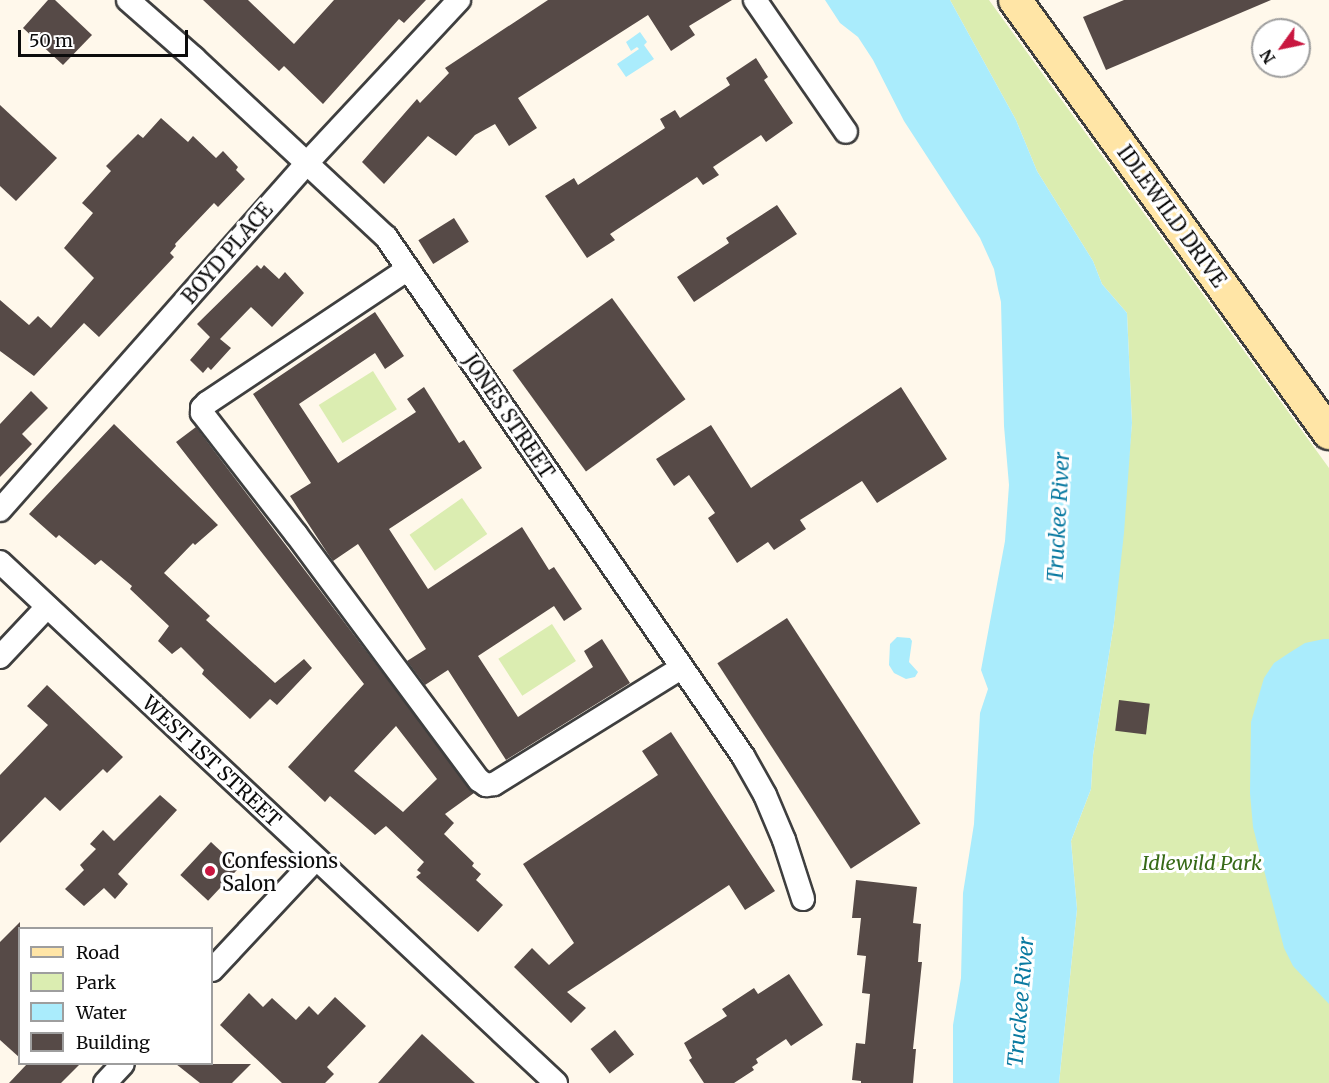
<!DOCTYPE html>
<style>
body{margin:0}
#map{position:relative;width:1329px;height:1083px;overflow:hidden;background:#fff8eb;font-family:Merriweather,serif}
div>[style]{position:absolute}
.green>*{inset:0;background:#dbedb1;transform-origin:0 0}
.water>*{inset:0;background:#aaecfc}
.building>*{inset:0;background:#564a47;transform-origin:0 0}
.roads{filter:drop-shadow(2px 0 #3f3f3f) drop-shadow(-2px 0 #3f3f3f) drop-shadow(0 2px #3f3f3f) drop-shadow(0 -2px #3f3f3f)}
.street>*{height:22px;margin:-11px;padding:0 11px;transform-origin:11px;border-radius:11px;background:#fff}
.secondary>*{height:32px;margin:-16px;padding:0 16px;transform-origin:16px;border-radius:16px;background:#ffe5a6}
.dots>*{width:16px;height:16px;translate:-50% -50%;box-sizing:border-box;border:3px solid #fff;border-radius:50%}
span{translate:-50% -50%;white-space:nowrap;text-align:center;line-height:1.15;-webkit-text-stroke:6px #fff;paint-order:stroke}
.street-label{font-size:20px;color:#0c0c0c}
.poi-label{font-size:20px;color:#0c0c0c}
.left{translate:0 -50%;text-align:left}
.park-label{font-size:20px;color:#376a17;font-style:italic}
.water-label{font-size:21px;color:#0a7aa1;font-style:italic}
.legend{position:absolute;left:18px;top:927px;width:195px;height:138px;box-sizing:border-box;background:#fff;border:2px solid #9e9e9e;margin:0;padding:8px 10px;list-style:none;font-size:18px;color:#0c0c0c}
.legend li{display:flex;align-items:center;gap:12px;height:30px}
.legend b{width:30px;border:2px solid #9e9e9e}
.north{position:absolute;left:1251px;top:18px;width:60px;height:60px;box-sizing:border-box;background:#fff;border:2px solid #9e9e9e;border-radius:50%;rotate:237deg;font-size:16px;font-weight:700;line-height:24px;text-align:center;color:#0c0c0c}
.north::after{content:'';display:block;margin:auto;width:21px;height:27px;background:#c91740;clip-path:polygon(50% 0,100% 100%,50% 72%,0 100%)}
.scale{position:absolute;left:18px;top:30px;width:170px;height:27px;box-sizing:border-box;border:3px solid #0c0c0c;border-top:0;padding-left:8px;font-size:18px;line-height:21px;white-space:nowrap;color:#0c0c0c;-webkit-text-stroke:4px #fff;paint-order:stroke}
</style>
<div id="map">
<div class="green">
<div style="clip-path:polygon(950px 0,989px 0,1329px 468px,1329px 1083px,1059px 1083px,1077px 909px,1071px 841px,1091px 789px,1093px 755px,1114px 623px,1132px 423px,1127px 313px,1102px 284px,1093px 261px,1037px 171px,1016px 120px)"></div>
<div style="left:373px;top:371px;width:45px;height:64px;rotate:58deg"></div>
<div style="left:462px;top:498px;width:44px;height:64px;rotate:55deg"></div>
<div style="left:552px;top:624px;width:44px;height:64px;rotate:57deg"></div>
</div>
<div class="water">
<div style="clip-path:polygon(825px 0,950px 0,1016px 120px,1037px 171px,1093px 261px,1102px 284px,1127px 313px,1132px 423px,1124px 533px,1114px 623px,1093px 755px,1091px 789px,1071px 841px,1077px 909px,1059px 1083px,953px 1083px,953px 1025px,961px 978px,963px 893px,974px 824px,980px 713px,988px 689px,981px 670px,1005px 541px,1009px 485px,1004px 426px,1001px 302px,998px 289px,994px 269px,980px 238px,904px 121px,873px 60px,858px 37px,840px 23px)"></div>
<div style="clip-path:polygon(640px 32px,647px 42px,644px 45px,654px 59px,626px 77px,617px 64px,639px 49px,637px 47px,631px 51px,626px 42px)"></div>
<div style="clip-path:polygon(897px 637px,910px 638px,912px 641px,909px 662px,918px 672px,915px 677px,906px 679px,894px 673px,889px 665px,890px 644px)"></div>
<div style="clip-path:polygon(1324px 639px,1329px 639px,1329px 1004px,1293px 966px,1284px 948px,1253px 827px,1250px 793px,1251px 722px,1264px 678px,1274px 663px,1289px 653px,1305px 643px)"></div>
</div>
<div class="building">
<div style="clip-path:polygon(48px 0,55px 0,92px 35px,63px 65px,23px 28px)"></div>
<div style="clip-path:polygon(203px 0,248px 0,294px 44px,334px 0,426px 0,404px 23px,399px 19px,323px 104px,284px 66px,279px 71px)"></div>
<div style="clip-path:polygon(548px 0,732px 0,689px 26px,695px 35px,671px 51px,648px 15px,518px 98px,537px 128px,509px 146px,495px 124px,475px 135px,456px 156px,428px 136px,384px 184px,362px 162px,417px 99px,420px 103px,449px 73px,445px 68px)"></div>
<div style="clip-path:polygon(1124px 0,1271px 0,1106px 70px,1083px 17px)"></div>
<div style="clip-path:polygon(756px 58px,768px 77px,764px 80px,793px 123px,766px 142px,761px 135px,713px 167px,719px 175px,703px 185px,697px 177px,610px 234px,615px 240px,587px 258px,545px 196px,574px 178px,578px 185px,665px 128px,660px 119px,675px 110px,680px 118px,730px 85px,726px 78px)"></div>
<div style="clip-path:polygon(0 105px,57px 158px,16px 201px,0 186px)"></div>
<div style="clip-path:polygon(161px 118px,188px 142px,193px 136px,216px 158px,223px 151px,238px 167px,236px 170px,245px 179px,218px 207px,214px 203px,175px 244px,176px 246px,170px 253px,174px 257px,99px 337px,84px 323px,34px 376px,0 351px,0 300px,29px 325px,38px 316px,51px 328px,94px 278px,64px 248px,93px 213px,82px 203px,111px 171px,106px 166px,138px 134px,143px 138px)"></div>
<div style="clip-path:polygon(777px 205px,797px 234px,694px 302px,677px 277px,729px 243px,726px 238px)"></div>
<div style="left:454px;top:218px;width:28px;height:42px;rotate:58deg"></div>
<div style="clip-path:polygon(257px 265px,261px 269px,264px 265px,279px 279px,285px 272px,304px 293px,272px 327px,251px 307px,220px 339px,231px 348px,211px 370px,208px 367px,203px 373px,190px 360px,210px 337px,197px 324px)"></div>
<div style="left:612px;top:298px;width:125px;height:123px;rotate:54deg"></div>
<div style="clip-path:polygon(375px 312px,404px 356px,385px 369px,375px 353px,299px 404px,338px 463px,416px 412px,407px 399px,424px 387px,459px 443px,464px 440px,482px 468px,389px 529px,428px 589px,522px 527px,549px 570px,554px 567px,582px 609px,564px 621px,554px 606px,478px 656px,518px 717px,593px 667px,584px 651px,602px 639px,630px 683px,506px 760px,448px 670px,425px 685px,407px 661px,426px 649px,358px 544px,333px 561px,330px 557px,290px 496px,311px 483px,253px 394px)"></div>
<div style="clip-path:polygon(901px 387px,947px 459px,877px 503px,862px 481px,800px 520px,806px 529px,774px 550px,768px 542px,737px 563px,708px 518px,715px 513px,689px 475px,674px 486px,656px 459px,711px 425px,751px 488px)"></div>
<div style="clip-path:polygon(31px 391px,48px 408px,22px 434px,32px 444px,0 477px,0 424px)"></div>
<div style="clip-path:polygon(114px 424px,218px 525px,195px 545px,193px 543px,164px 573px,210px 616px,206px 620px,275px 683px,304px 659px,312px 668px,277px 705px,270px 699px,250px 719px,202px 674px,204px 670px,181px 647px,172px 654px,158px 641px,169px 626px,130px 589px,132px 586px,101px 560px,95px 565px,59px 535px,56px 538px,29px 514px)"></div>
<div style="clip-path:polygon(evenodd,196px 427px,474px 793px,445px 814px,454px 823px,444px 834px,474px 863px,472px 866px,481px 874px,476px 880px,503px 905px,478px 932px,416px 877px,421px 873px,417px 870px,424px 862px,386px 826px,375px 835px,330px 796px,325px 802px,288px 767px,364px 684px,176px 442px,196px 427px,396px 726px,437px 779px,403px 812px,354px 771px,396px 726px)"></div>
<div style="left:787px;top:618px;width:245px;height:83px;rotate:57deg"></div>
<div style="clip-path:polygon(47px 685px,123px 757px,107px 773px,103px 769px,60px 811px,45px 797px,0 843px,0 775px,48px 725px,27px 706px)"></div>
<div style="left:1119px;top:700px;width:31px;height:31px;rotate:7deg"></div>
<div style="clip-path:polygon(671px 732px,775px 891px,745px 910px,729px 885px,567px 992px,586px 1008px,571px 1023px,514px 967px,532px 948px,549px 965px,574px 943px,523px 864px,658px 775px,642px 751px)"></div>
<div style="clip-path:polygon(160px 795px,177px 810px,118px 874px,128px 884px,115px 899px,104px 888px,84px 906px,65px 889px,84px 870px,80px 865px,96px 849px,90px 844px,103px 830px,114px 841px)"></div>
<div style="left:211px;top:842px;width:38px;height:45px;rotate:43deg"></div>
<div style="clip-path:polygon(856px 880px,917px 887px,913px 923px,921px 924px,918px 962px,922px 962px,913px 1049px,916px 1049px,913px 1083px,861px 1083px,861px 1081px,852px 1080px,856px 1043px,865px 1044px,870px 994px,862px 993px,866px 956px,857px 955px,861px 918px,852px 918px)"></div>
<div style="clip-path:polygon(20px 922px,20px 1058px,0 1040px,0 942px)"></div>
<div style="clip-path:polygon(789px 974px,823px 1025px,791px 1046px,786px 1039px,756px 1059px,758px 1063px,752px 1067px,754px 1070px,734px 1083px,704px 1083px,689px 1060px,692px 1058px,684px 1043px,727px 1016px,722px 1009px,754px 988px,758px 994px)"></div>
<div style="clip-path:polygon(249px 993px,263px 1007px,272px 998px,296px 1020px,309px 1006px,318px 1015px,335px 997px,366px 1026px,327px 1067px,334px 1074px,325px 1083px,282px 1083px,220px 1025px)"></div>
<div style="left:615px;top:1030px;width:31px;height:31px;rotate:52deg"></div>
<div style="clip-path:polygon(422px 1034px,434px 1045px,475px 1083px,378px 1083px)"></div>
<div style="clip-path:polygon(27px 1064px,80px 1064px,61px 1083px,9px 1083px)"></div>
<div style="clip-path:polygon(176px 1064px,251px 1064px,232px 1083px,200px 1083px)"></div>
</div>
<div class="roads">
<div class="street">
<div style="left:128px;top:0;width:88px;rotate:41.3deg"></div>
<div style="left:194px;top:58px;width:262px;rotate:43deg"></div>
<div style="left:386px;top:237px;width:630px;rotate:55.48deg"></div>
<div style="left:743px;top:756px;width:45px;rotate:60.6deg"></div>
<div style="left:765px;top:795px;width:49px;rotate:67.1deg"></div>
<div style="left:784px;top:840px;width:62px;rotate:72.1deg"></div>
<div style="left:755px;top:0;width:160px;rotate:55.4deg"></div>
<div style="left:408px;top:269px;width:242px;rotate:146.3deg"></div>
<div style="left:207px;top:403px;width:7px;rotate:135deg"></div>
<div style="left:202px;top:408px;width:5px;rotate:90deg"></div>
<div style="left:202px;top:413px;width:153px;rotate:52.2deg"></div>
<div style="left:296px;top:534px;width:307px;rotate:53.4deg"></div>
<div style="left:479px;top:780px;width:9px;rotate:36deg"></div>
<div style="left:486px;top:785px;width:8px;rotate:-7deg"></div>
<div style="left:494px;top:784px;width:220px;rotate:-31.8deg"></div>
<div style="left:0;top:510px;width:463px;rotate:-48.5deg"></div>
<div style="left:307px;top:163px;width:223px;rotate:-47deg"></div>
<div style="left:0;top:562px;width:762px;rotate:43.14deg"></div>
<div style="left:0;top:657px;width:69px;rotate:-46.8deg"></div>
<div style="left:212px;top:970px;width:152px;rotate:-46.9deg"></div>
<div style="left:105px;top:1083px;width:26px;rotate:-47deg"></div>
</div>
<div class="secondary">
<div style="left:1015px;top:0;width:535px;rotate:54.05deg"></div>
</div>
</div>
<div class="dots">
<div style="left:210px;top:871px;background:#c91740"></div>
</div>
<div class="street-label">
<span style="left:1172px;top:216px;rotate:54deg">IDLEWILD DRIVE</span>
<span style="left:227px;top:253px;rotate:-49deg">BOYD PLACE</span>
<span style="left:509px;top:416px;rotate:56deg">JONES STREET</span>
<span style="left:212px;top:761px;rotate:43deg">WEST 1ST STREET</span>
</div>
<div class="poi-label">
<span class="left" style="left:222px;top:872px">Confessions<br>Salon</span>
</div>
<div class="park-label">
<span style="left:1202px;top:862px">Idlewild Park</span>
</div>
<div class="water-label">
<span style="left:1059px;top:517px;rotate:-87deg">Truckee River</span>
<span style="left:1021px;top:1002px;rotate:-85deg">Truckee River</span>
</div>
<ul class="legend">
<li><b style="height:8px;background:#ffe5a6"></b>Road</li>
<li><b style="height:16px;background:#dbedb1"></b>Park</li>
<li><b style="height:16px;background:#aaecfc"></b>Water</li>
<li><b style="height:16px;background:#564a47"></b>Building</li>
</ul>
<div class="north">N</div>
<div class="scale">50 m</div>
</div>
